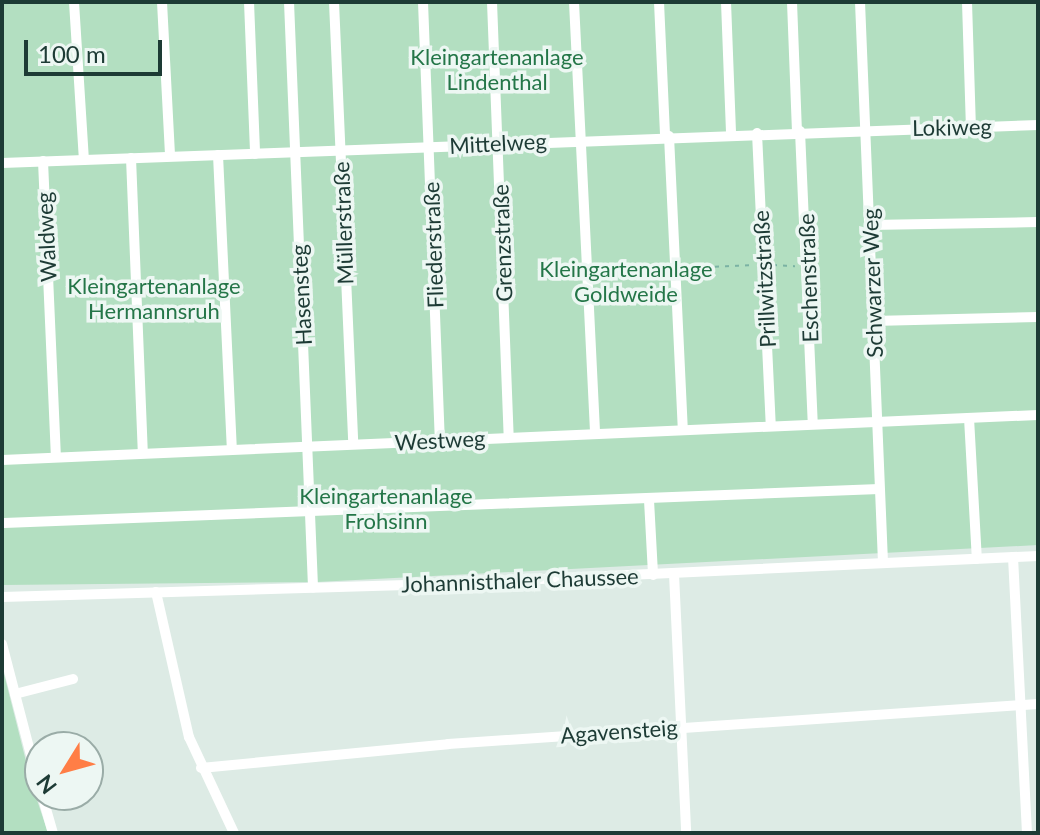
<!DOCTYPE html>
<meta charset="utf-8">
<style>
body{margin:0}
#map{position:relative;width:1040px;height:835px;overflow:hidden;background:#ddebe5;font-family:Lato,sans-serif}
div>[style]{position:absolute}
.green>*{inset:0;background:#b3dfc1}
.path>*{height:2px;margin-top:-1px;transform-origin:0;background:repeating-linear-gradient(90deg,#7ab2a3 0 4px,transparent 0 10px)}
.minor>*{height:10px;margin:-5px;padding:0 5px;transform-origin:5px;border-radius:5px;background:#fff}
span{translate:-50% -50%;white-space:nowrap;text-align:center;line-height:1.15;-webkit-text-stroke:7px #edf7f3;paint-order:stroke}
.park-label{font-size:22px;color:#247648}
.street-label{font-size:22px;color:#1d3b35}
.frame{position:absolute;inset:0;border:4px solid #1d3b35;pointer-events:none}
.north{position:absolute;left:24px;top:731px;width:80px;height:80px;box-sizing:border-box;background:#edf7f3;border:2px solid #9aaca7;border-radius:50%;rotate:233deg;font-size:22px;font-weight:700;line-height:32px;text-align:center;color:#1d3b35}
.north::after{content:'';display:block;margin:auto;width:28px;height:36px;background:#ff7e46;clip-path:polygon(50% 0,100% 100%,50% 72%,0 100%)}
.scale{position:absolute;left:24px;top:40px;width:138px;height:36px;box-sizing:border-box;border:4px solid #1d3b35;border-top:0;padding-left:10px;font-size:24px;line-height:28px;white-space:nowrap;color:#1d3b35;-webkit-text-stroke:6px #edf7f3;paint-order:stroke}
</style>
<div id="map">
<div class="green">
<div style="clip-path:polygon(2px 2px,1038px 2px,1038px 545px,317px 582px,2px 585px)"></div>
<div style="clip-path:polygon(2px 666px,32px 785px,48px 833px,2px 833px)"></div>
</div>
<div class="path">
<div style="left:773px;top:265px;width:22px;rotate:3deg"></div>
<div style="left:685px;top:268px;width:70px;rotate:-2.5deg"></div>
<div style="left:597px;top:271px;width:70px;rotate:-1.6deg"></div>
</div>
<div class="minor">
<div style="left:74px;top:2px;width:158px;rotate:86.4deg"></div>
<div style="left:162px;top:2px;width:154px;rotate:87deg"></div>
<div style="left:249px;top:2px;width:152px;rotate:87.7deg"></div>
<div style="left:289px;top:2px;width:586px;rotate:87.65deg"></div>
<div style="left:334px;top:2px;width:442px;rotate:87.5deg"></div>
<div style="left:423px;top:2px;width:439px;rotate:87.8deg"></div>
<div style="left:492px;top:2px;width:435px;rotate:87.8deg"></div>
<div style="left:574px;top:2px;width:432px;rotate:87.2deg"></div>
<div style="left:659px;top:2px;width:134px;rotate:87.4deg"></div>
<div style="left:726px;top:2px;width:132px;rotate:87.8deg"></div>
<div style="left:792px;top:2px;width:129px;rotate:87.8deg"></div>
<div style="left:860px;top:2px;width:561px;rotate:87.65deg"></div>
<div style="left:967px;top:2px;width:125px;rotate:88.2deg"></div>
<div style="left:800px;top:131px;width:293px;rotate:87.5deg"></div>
<div style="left:757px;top:133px;width:293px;rotate:87.3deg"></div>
<div style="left:669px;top:136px;width:293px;rotate:87.3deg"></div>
<div style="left:218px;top:155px;width:294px;rotate:87.3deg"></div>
<div style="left:131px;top:158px;width:295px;rotate:87.7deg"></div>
<div style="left:43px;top:161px;width:296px;rotate:87.5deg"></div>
<div style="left:2px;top:163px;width:1037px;rotate:-2.1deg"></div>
<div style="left:869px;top:225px;width:169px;rotate:-1deg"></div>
<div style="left:873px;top:321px;width:165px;rotate:-1.4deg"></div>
<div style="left:969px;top:418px;width:141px;rotate:86.8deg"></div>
<div style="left:2px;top:460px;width:1037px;rotate:-2.49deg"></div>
<div style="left:649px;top:500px;width:75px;rotate:86.9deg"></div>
<div style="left:4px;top:523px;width:876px;rotate:-2.23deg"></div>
<div style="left:1013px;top:557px;width:276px;rotate:87.1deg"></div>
<div style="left:674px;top:574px;width:259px;rotate:87.3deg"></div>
<div style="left:156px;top:592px;width:149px;rotate:77.2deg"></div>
<div style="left:189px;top:737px;width:106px;rotate:64.9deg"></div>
<div style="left:2px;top:597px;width:430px;rotate:-1.7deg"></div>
<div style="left:432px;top:584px;width:607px;rotate:-2.65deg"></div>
<div style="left:2px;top:644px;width:151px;rotate:75.4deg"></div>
<div style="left:15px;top:694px;width:60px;rotate:-14.5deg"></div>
<div style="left:201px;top:768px;width:248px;rotate:-5.5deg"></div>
<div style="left:448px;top:744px;width:591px;rotate:-3.88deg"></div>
<div style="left:42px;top:795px;width:40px;rotate:74deg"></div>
</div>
<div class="park-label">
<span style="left:497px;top:69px">Kleingartenanlage<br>Lindenthal</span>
<span style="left:626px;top:281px">Kleingartenanlage<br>Goldweide</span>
<span style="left:154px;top:298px">Kleingartenanlage<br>Hermannsruh</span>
<span style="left:386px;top:508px">Kleingartenanlage<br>Frohsinn</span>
</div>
<div class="street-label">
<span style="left:952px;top:127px;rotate:-1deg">Lokiweg</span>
<span style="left:498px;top:143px;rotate:-3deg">Mittelweg</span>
<span style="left:343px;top:223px;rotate:-92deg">Müllerstraße</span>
<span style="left:46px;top:237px;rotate:-93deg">Waldweg</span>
<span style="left:502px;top:243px;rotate:-92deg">Grenzstraße</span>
<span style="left:433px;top:245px;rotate:-92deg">Fliederstraße</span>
<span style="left:808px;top:278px;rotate:-92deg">Eschenstraße</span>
<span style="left:764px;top:279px;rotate:-93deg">Prillwitzstraße</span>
<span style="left:872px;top:283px;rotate:-92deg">Schwarzer Weg</span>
<span style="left:301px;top:295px;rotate:-93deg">Hasensteg</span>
<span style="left:440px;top:440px;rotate:-3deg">Westweg</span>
<span style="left:520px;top:580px;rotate:-2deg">Johannisthaler Chaussee</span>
<span style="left:619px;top:731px;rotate:-4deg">Agavensteig</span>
</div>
<div class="frame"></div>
<div class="north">N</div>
<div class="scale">100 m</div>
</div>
